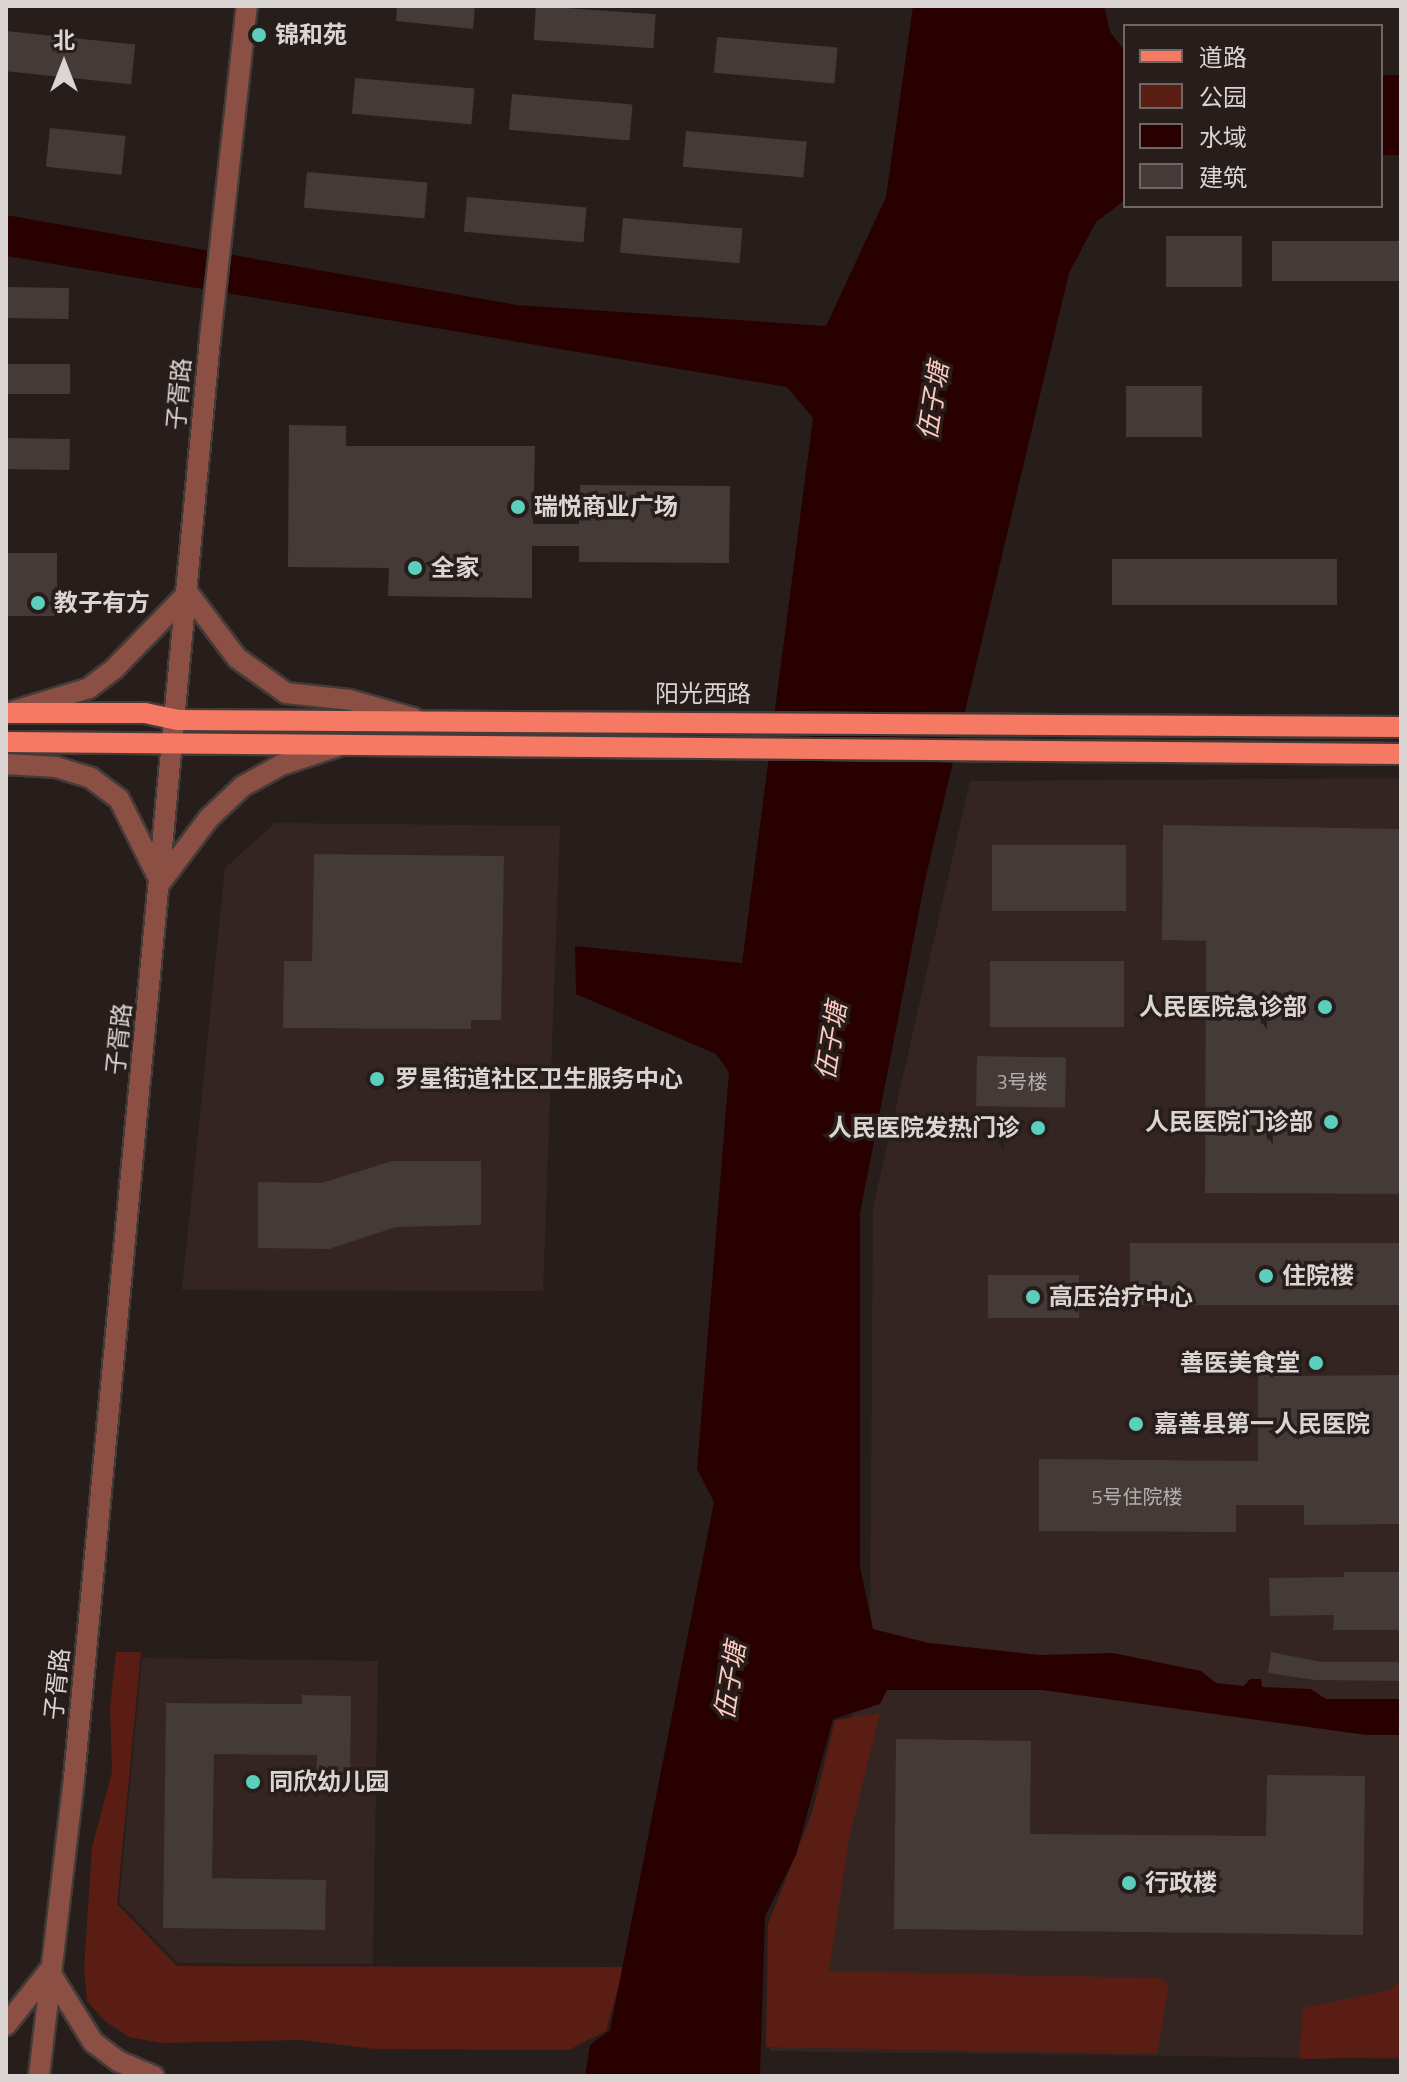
<!DOCTYPE html>
<meta charset="utf-8">
<style>
body{margin:0}
#map{position:relative;width:1407px;height:2082px;overflow:hidden;background:#271e1c;font-family:"Titillium Web","Noto Sans SC",sans-serif}
div>[style]{position:absolute}
.built>*{inset:0;background:#352522}
.green>*{inset:0;background:#591d14}
.water>*{inset:0;background:#290000;transform-origin:0 0}
.building>*{inset:0;background:#443a38;transform-origin:0 0}
.roads{filter:drop-shadow(2px 0 #443b39) drop-shadow(-2px 0 #443b39) drop-shadow(0 2px #443b39) drop-shadow(0 -2px #443b39)}
.minor>*{height:20px;margin:-10px;padding:0 10px;transform-origin:10px;border-radius:10px;background:#8b4f44}
.major>*{height:20px;margin:-10px;padding:0 10px;transform-origin:10px;border-radius:10px;background:#f67963}
.dots>*{width:22px;height:22px;translate:-50% -50%;box-sizing:border-box;border:4px solid #271e1c;border-radius:50%}
span{translate:-50% -50%;white-space:nowrap;text-align:center;line-height:1.15;-webkit-text-stroke:7px #271e1c;paint-order:stroke}
.number-label{font-size:20px;color:#b4aeac}
.number-label span{-webkit-text-stroke-width:0}
.poi-label{font-size:24px;color:#dad4d2;font-weight:700}
.left{translate:0 -50%;text-align:left}
.right{translate:-100% -50%;text-align:right}
.street-label{font-size:24px;color:#dad4d2}
.water-label{font-size:26px;color:#fec9bf;font-style:italic}
.frame{position:absolute;inset:0;border:8px solid #dad4d2;pointer-events:none}
.legend{position:absolute;left:1123px;top:24px;width:260px;height:184px;box-sizing:border-box;background:#271e1c;border:2px solid #6f6765;margin:0;padding:10px 14px;list-style:none;font-size:24px;color:#dad4d2}
.legend li{display:flex;align-items:center;gap:16px;height:40px}
.legend b{width:40px;border:2px solid #6f6765}
.north{position:absolute;left:24px;top:24px;width:80px;height:80px;-webkit-text-stroke:6px #271e1c;paint-order:stroke;rotate:0deg;font-size:22px;font-weight:700;line-height:32px;text-align:center;color:#dad4d2}
.north::after{content:'';display:block;margin:auto;width:28px;height:36px;background:#dad4d2;clip-path:polygon(50% 0,100% 100%,50% 72%,0 100%)}
</style>
<div id="map">
<div class="built">
<div style="clip-path:polygon(1401px 778px,1401px 2059px,770px 2051px,771px 1918px,858px 1700px,870px 1640px,873px 1208px,970px 781px)"></div>
<div style="clip-path:polygon(275px 823px,560px 826px,543px 1291px,182px 1290px,225px 868px)"></div>
<div style="clip-path:polygon(142px 1658px,378px 1661px,373px 1964px,178px 1963px,119px 1902px)"></div>
</div>
<div class="green">
<div style="clip-path:polygon(116px 1652px,141px 1652px,117px 1904px,177px 1966px,624px 1967px,606px 2031px,569px 2050px,375px 2049px,302px 2040px,161px 2043px,129px 2037px,106px 2022px,87px 2001px,84px 1969px,92px 1847px,112px 1772px,110px 1706px)"></div>
<div style="clip-path:polygon(880px 1713px,849px 1838px,829px 1971px,1158px 1978px,1169px 1984px,1157px 2054px,766px 2047px,768px 1924px,812px 1813px,835px 1720px)"></div>
<div style="clip-path:polygon(1401px 1980px,1401px 2057px,1299px 2059px,1303px 2008px,1390px 1990px)"></div>
</div>
<div class="water">
<div style="clip-path:polygon(913px 6px,1104px 6px,1110px 32px,1125px 51px,1125px 200px,1096px 222px,1069px 273px,926px 876px,860px 1213px,860px 1567px,873px 1629px,929px 1643px,1040px 1655px,1113px 1653px,1201px 1671px,1216px 1683px,1244px 1686px,1250px 1679px,1261px 1679px,1262px 1687px,1311px 1689px,1326px 1699px,1401px 1699px,1401px 1735px,1366px 1735px,1042px 1690px,887px 1690px,880px 1704px,833px 1719px,796px 1855px,765px 1916px,760px 2076px,585px 2076px,590px 2045px,610px 2030px,714px 1502px,697px 1469px,729px 1072px,716px 1054px,576px 994px,575px 946px,742px 963px,813px 418px,787px 387px,6px 256px,6px 215px,517px 305px,826px 326px,886px 197px)"></div>
<div style="left:1381px;top:75px;width:20px;height:80px"></div>
</div>
<div class="building">
<div style="clip-path:polygon(397px 6px,475px 6px,473px 29px,396px 21px)"></div>
<div style="left:536px;top:6px;width:120px;height:34px;rotate:4deg"></div>
<div style="left:6px;top:31px;width:130px;height:40px;rotate:6deg"></div>
<div style="left:717px;top:37px;width:121px;height:36px;rotate:5deg"></div>
<div style="left:355px;top:78px;width:120px;height:36px;rotate:5deg"></div>
<div style="left:512px;top:94px;width:121px;height:36px;rotate:5deg"></div>
<div style="left:50px;top:128px;width:76px;height:39px;rotate:6deg"></div>
<div style="left:686px;top:131px;width:121px;height:36px;rotate:5deg"></div>
<div style="left:307px;top:172px;width:121px;height:36px;rotate:5deg"></div>
<div style="left:467px;top:197px;width:120px;height:35px;rotate:5deg"></div>
<div style="left:623px;top:218px;width:120px;height:35px;rotate:5deg"></div>
<div style="left:1242px;top:236px;width:51px;height:76px;rotate:90deg"></div>
<div style="left:1272px;top:241px;width:129px;height:40px"></div>
<div style="left:6px;top:287px;width:63px;height:31px;rotate:1deg"></div>
<div style="left:6px;top:364px;width:64px;height:30px"></div>
<div style="left:1202px;top:386px;width:51px;height:76px;rotate:90deg"></div>
<div style="clip-path:polygon(289px 425px,346px 426px,346px 446px,535px 446px,533px 524px,579px 524px,580px 485px,730px 486px,729px 563px,579px 562px,579px 546px,532px 546px,532px 598px,388px 596px,389px 568px,288px 567px)"></div>
<div style="left:6px;top:438px;width:64px;height:31px;rotate:1deg"></div>
<div style="left:6px;top:553px;width:51px;height:63px"></div>
<div style="left:1337px;top:559px;width:46px;height:225px;rotate:90deg"></div>
<div style="clip-path:polygon(1163px 825px,1401px 829px,1401px 1194px,1205px 1193px,1206px 941px,1162px 940px)"></div>
<div style="left:992px;top:845px;width:134px;height:66px"></div>
<div style="clip-path:polygon(314px 854px,504px 856px,501px 1020px,471px 1020px,471px 1029px,283px 1028px,284px 961px,312px 961px)"></div>
<div style="left:990px;top:961px;width:134px;height:66px"></div>
<div style="left:977px;top:1056px;width:89px;height:50px;rotate:1deg"></div>
<div style="clip-path:polygon(392px 1161px,481px 1161px,481px 1225px,396px 1227px,329px 1249px,258px 1248px,258px 1182px,322px 1183px)"></div>
<div style="left:1401px;top:1243px;width:62px;height:271px;rotate:90deg"></div>
<div style="left:988px;top:1275px;width:91px;height:43px"></div>
<div style="clip-path:polygon(1258px 1369px,1290px 1369px,1290px 1376px,1401px 1375px,1401px 1524px,1304px 1525px,1304px 1505px,1236px 1505px,1236px 1532px,1039px 1531px,1039px 1459px,1258px 1461px)"></div>
<div style="clip-path:polygon(1344px 1572px,1401px 1572px,1401px 1630px,1333px 1630px,1334px 1615px,1270px 1616px,1269px 1578px,1344px 1577px)"></div>
<div style="clip-path:polygon(1271px 1652px,1321px 1662px,1401px 1662px,1401px 1681px,1316px 1680px,1268px 1673px)"></div>
<div style="clip-path:polygon(302px 1695px,351px 1696px,350px 1791px,316px 1791px,317px 1755px,214px 1754px,212px 1878px,326px 1880px,325px 1930px,163px 1928px,166px 1703px,302px 1704px)"></div>
<div style="clip-path:polygon(896px 1739px,1031px 1741px,1030px 1834px,1266px 1836px,1267px 1775px,1365px 1776px,1363px 1935px,894px 1929px)"></div>
</div>
<div class="roads">
<div class="minor">
<div style="left:188px;top:593px;width:81px;rotate:53deg"></div>
<div style="left:237px;top:658px;width:60px;rotate:35.5deg"></div>
<div style="left:286px;top:693px;width:64px;rotate:6.2deg"></div>
<div style="left:350px;top:700px;width:66px;rotate:15.9deg"></div>
<div style="left:14px;top:711px;width:78px;rotate:-17deg"></div>
<div style="left:89px;top:688px;width:31px;rotate:-37deg"></div>
<div style="left:114px;top:669px;width:106px;rotate:-45.8deg"></div>
<div style="left:6px;top:764px;width:50px;rotate:3.4deg"></div>
<div style="left:56px;top:767px;width:37px;rotate:17deg"></div>
<div style="left:91px;top:778px;width:35px;rotate:37deg"></div>
<div style="left:119px;top:799px;width:89px;rotate:63.4deg"></div>
<div style="left:160px;top:883px;width:81px;rotate:-53deg"></div>
<div style="left:209px;top:818px;width:47px;rotate:-43.3deg"></div>
<div style="left:243px;top:786px;width:43px;rotate:-28.9deg"></div>
<div style="left:281px;top:765px;width:60px;rotate:-18.4deg"></div>
<div style="left:49px;top:1971px;width:84px;rotate:58.2deg"></div>
<div style="left:93px;top:2042px;width:31px;rotate:37deg"></div>
<div style="left:118px;top:2061px;width:39px;rotate:23deg"></div>
<div style="left:6px;top:2025px;width:69px;rotate:-51.5deg"></div>
<div style="left:39px;top:2076px;width:300px;rotate:-83.3deg"></div>
<div style="left:74px;top:1778px;width:1445px;rotate:-84.6deg"></div>
<div style="left:210px;top:339px;width:335px;rotate:-83.7deg"></div>
</div>
<div class="major">
<div style="left:6px;top:713px;width:139px"></div>
<div style="left:145px;top:713px;width:33px;rotate:12deg"></div>
<div style="left:177px;top:720px;width:1224px;rotate:0.33deg"></div>
<div style="left:6px;top:742px;width:1395px;rotate:0.49deg"></div>
</div>
</div>
<div class="dots">
<div style="left:259px;top:35px;background:#5bcebc"></div>
<div style="left:518px;top:507px;background:#5bcebc"></div>
<div style="left:415px;top:568px;background:#5bcebc"></div>
<div style="left:38px;top:603px;background:#5bcebc"></div>
<div style="left:1325px;top:1007px;background:#5bcebc"></div>
<div style="left:377px;top:1079px;background:#5bcebc"></div>
<div style="left:1331px;top:1122px;background:#5bcebc"></div>
<div style="left:1038px;top:1128px;background:#5bcebc"></div>
<div style="left:1266px;top:1276px;background:#5bcebc"></div>
<div style="left:1033px;top:1297px;background:#5bcebc"></div>
<div style="left:1316px;top:1363px;background:#5bcebc"></div>
<div style="left:1136px;top:1424px;background:#5bcebc"></div>
<div style="left:253px;top:1782px;background:#5bcebc"></div>
<div style="left:1129px;top:1883px;background:#5bcebc"></div>
</div>
<div class="number-label">
<span style="left:1022px;top:1081px">3号楼</span>
<span style="left:1137px;top:1496px">5号住院楼</span>
</div>
<div class="poi-label">
<span class="left" style="left:275px;top:35px">锦和苑</span>
<span class="left" style="left:534px;top:507px">瑞悦商业广场</span>
<span class="left" style="left:431px;top:568px">全家</span>
<span class="left" style="left:54px;top:603px">教子有方</span>
<span class="right" style="left:1307px;top:1007px">人民医院急诊部</span>
<span class="left" style="left:395px;top:1079px">罗星街道社区卫生服务中心</span>
<span class="right" style="left:1313px;top:1122px">人民医院门诊部</span>
<span class="right" style="left:1020px;top:1128px">人民医院发热门诊</span>
<span class="left" style="left:1282px;top:1276px">住院楼</span>
<span class="left" style="left:1049px;top:1297px">高压治疗中心</span>
<span class="right" style="left:1300px;top:1363px">善医美食堂</span>
<span class="left" style="left:1154px;top:1424px">嘉善县第一人民医院</span>
<span class="left" style="left:269px;top:1782px">同欣幼儿园</span>
<span class="left" style="left:1145px;top:1883px">行政楼</span>
</div>
<div class="street-label">
<span style="left:179px;top:394px;rotate:-85deg">子胥路</span>
<span style="left:703px;top:694px">阳光西路</span>
<span style="left:119px;top:1039px;rotate:-84deg">子胥路</span>
<span style="left:57px;top:1684px;rotate:-84deg">子胥路</span>
</div>
<div class="water-label">
<span style="left:933px;top:401px;rotate:-81deg">伍子塘</span>
<span style="left:831px;top:1041px;rotate:-81deg">伍子塘</span>
<span style="left:730px;top:1681px;rotate:-81deg">伍子塘</span>
</div>
<div class="frame"></div>
<ul class="legend">
<li><b style="height:10px;background:#f67963"></b>道路</li>
<li><b style="height:22px;background:#591d14"></b>公园</li>
<li><b style="height:22px;background:#290000"></b>水域</li>
<li><b style="height:22px;background:#443a38"></b>建筑</li>
</ul>
<div class="north">北</div>
</div>
